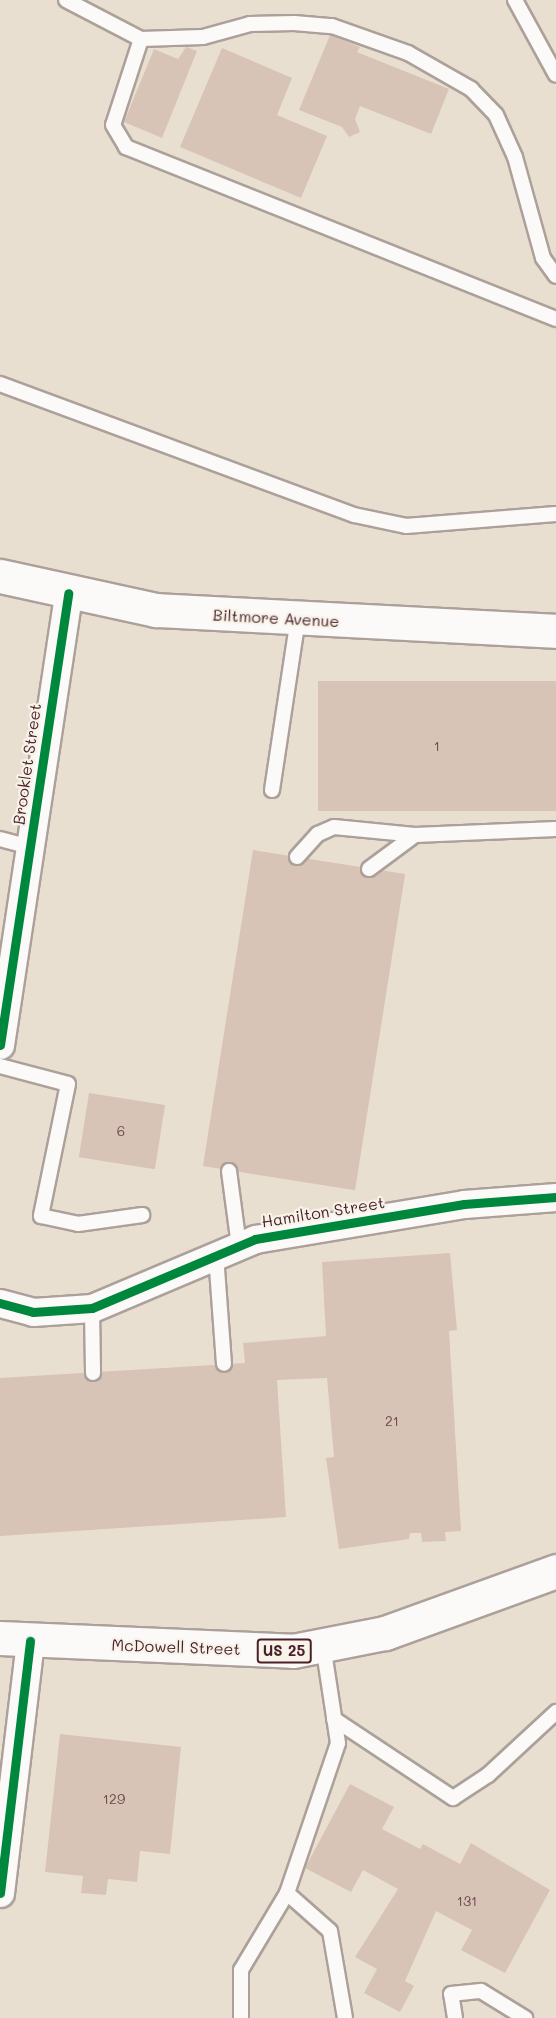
<!DOCTYPE html>
<style>
body{margin:0}
#map{position:relative;width:556px;height:2018px;overflow:hidden;background:#e9dfd1;font-family:Mali,sans-serif}
div>[style]{position:absolute}
.building>*{inset:0;background:#d7c4b6;transform-origin:0 0}
.roads{filter:drop-shadow(2px 0 #aca19a) drop-shadow(-2px 0 #aca19a) drop-shadow(0 2px #aca19a) drop-shadow(0 -2px #aca19a)}
.service>*{height:14px;margin:-7px;padding:0 7px;transform-origin:7px;border-radius:7px;background:#fcfaf8}
.minor>*{height:27px;margin:-13.5px;padding:0 13.5px;transform-origin:13.5px;border-radius:13.5px;background:#fcfaf8}
.secondary>*{height:33px;margin:-16.5px;padding:0 16.5px;transform-origin:16.5px;border-radius:16.5px;background:#fcfaf8}
.primary>*{height:33px;margin:-16.5px;padding:0 16.5px;transform-origin:16.5px;border-radius:16.5px;background:#fcfaf8}
.cycleway>*{height:9px;margin:-4.5px;padding:0 4.5px;transform-origin:4.5px;border-radius:4.5px;background:#00873e}
span{translate:-50% -50%;white-space:nowrap;text-align:center;line-height:1.15;-webkit-text-stroke:4.5px #f7f3e8;paint-order:stroke}
.number-label{font-size:14px;color:#6d484e}
.number-label span{-webkit-text-stroke-width:0}
.shield-label span{padding:2px 4px;background:#f7f3e8;border:2px solid;border-radius:4px;-webkit-text-stroke-width:0}
.shield-label{font-size:15px;color:#4a1f2b;font-weight:700}
.street-label{font-size:16px;color:#4a1f2b}
</style>
<div id="map">
<div class="building">
<div style="clip-path:polygon(330px 35px,360px 47px,357px 52px,449px 89px,431px 134px,360px 106px,355px 119px,360px 132px,349px 137px,342px 127px,299px 110px)"></div>
<div style="clip-path:polygon(186px 47px,197px 51px,162px 138px,124px 122px,154px 49px,178px 59px)"></div>
<div style="clip-path:polygon(222px 48px,292px 78px,277px 115px,327px 136px,301px 198px,180px 147px)"></div>
<div style="left:318px;top:681px;width:238px;height:130px"></div>
<div style="left:253px;top:850px;width:154px;height:320px;rotate:9deg"></div>
<div style="left:89px;top:1093px;width:77px;height:65px;rotate:9deg"></div>
<div style="clip-path:polygon(450px 1253px,457px 1330px,449px 1331px,461px 1531px,445px 1532px,446px 1541px,422px 1542px,421px 1533px,410px 1533px,409px 1539px,339px 1549px,326px 1458px,334px 1457px,327px 1378px,277px 1380px,286px 1517px,0 1536px,0 1378px,245px 1363px,243px 1343px,326px 1336px,322px 1262px)"></div>
<div style="clip-path:polygon(60px 1734px,181px 1747px,170px 1854px,140px 1851px,137px 1882px,108px 1879px,106px 1895px,81px 1893px,83px 1876px,45px 1872px)"></div>
<div style="clip-path:polygon(350px 1784px,394px 1807px,382px 1829px,420px 1849px,423px 1844px,460px 1864px,471px 1843px,550px 1890px,505px 1973px,461px 1950px,472px 1930px,436px 1911px,405px 1981px,414px 1986px,400px 2012px,364px 1993px,377px 1969px,355px 1957px,398px 1889px,363px 1870px,351px 1892px,305px 1868px)"></div>
</div>
<div class="roads">
<div class="service">
<div style="left:66px;top:0;width:85px;rotate:27.5deg"></div>
<div style="left:141px;top:39px;width:62px;rotate:-1.8deg"></div>
<div style="left:203px;top:37px;width:49px;rotate:-15.5deg"></div>
<div style="left:250px;top:24px;width:44px;rotate:-1.3deg"></div>
<div style="left:294px;top:23px;width:38px;rotate:5deg"></div>
<div style="left:332px;top:26px;width:81px;rotate:19.6deg"></div>
<div style="left:408px;top:53px;width:73px;rotate:29.7deg"></div>
<div style="left:471px;top:89px;width:36px;rotate:46deg"></div>
<div style="left:496px;top:115px;width:46px;rotate:65.7deg"></div>
<div style="left:515px;top:157px;width:105px;rotate:74.5deg"></div>
<div style="left:543px;top:258px;width:22px;rotate:54deg"></div>
<div style="left:515px;top:0;width:85px;rotate:61.3deg"></div>
<div style="left:141px;top:39px;width:90px;rotate:108deg"></div>
<div style="left:113px;top:125px;width:26px;rotate:59deg"></div>
<div style="left:126px;top:147px;width:463px;rotate:21.8deg"></div>
<div style="left:0;top:384px;width:377px;rotate:20.3deg"></div>
<div style="left:354px;top:515px;width:53px;rotate:11.9deg"></div>
<div style="left:406px;top:526px;width:150px;rotate:-4.6deg"></div>
<div style="left:272px;top:790px;width:173px;rotate:-81.4deg"></div>
<div style="left:0;top:839px;width:31px;rotate:15deg"></div>
<div style="left:297px;top:857px;width:31px;rotate:-48deg"></div>
<div style="left:318px;top:834px;width:17px;rotate:-24deg"></div>
<div style="left:334px;top:827px;width:81px;rotate:5.6deg"></div>
<div style="left:369px;top:869px;width:57px;rotate:-36.5deg"></div>
<div style="left:415px;top:835px;width:141px;rotate:-2.4deg"></div>
<div style="left:0;top:1066px;width:70px;rotate:14.8deg"></div>
<div style="left:68px;top:1084px;width:135px;rotate:101.6deg"></div>
<div style="left:41px;top:1216px;width:38px;rotate:12deg"></div>
<div style="left:78px;top:1224px;width:65px;rotate:-8deg"></div>
<div style="left:229px;top:1171px;width:76px;rotate:82.4deg"></div>
<div style="left:216px;top:1255px;width:109px;rotate:85.8deg"></div>
<div style="left:92px;top:1308px;width:65px;rotate:89.1deg"></div>
<div style="left:334px;top:1719px;width:143px;rotate:33.6deg"></div>
<div style="left:453px;top:1798px;width:42px;rotate:-33.3deg"></div>
<div style="left:488px;top:1775px;width:93px;rotate:-42.8deg"></div>
<div style="left:287px;top:1893px;width:57px;rotate:41.5deg"></div>
<div style="left:330px;top:1931px;width:88px;rotate:80.2deg"></div>
<div style="left:241px;top:2018px;width:48px;rotate:-90deg"></div>
<div style="left:241px;top:1970px;width:90px;rotate:-59.1deg"></div>
<div style="left:287px;top:1893px;width:158px;rotate:-71.2deg"></div>
<div style="left:338px;top:1743px;width:99px;rotate:-98.7deg"></div>
<div style="left:455px;top:2018px;width:24px;rotate:-99deg"></div>
<div style="left:451px;top:1994px;width:30px;rotate:-6deg"></div>
<div style="left:481px;top:1991px;width:52px;rotate:31.5deg"></div>
</div>
<div class="minor">
<div style="left:0;top:1045px;width:457px;rotate:-81.4deg"></div>
<div style="left:0;top:1303px;width:34px;rotate:15deg"></div>
<div style="left:33px;top:1312px;width:59px;rotate:-3.9deg"></div>
<div style="left:92px;top:1308px;width:177px;rotate:-22.9deg"></div>
<div style="left:255px;top:1239px;width:212px;rotate:-9.5deg"></div>
<div style="left:464px;top:1204px;width:92px;rotate:-4.4deg"></div>
<div style="left:0;top:1893px;width:254px;rotate:-83.2deg"></div>
</div>
<div class="secondary">
<div style="left:0;top:576px;width:160px;rotate:12.3deg"></div>
<div style="left:156px;top:610px;width:401px;rotate:3deg"></div>
</div>
<div class="primary">
<div style="left:0;top:1638px;width:293px;rotate:2.5deg"></div>
<div style="left:293px;top:1651px;width:94px;rotate:-11.1deg"></div>
<div style="left:385px;top:1633px;width:182px;rotate:-19.9deg"></div>
</div>
</div>
<div class="cycleway">
<div style="left:0;top:1045px;width:457px;rotate:-81.4deg"></div>
<div style="left:0;top:1303px;width:34px;rotate:15deg"></div>
<div style="left:33px;top:1312px;width:59px;rotate:-3.9deg"></div>
<div style="left:92px;top:1308px;width:177px;rotate:-22.9deg"></div>
<div style="left:255px;top:1239px;width:212px;rotate:-9.5deg"></div>
<div style="left:464px;top:1204px;width:92px;rotate:-4.4deg"></div>
<div style="left:0;top:1893px;width:254px;rotate:-83.2deg"></div>
</div>
<div class="number-label">
<span style="left:437px;top:746px">1</span>
<span style="left:121px;top:1131px">6</span>
<span style="left:392px;top:1421px">21</span>
<span style="left:114px;top:1799px">129</span>
<span style="left:467px;top:1901px">131</span>
</div>
<div class="shield-label">
<span style="left:284px;top:1651px">US 25</span>
</div>
<div class="street-label">
<span style="left:276px;top:618px;rotate:3deg">Biltmore Avenue</span>
<span style="left:27px;top:764px;rotate:-82deg">Brooklet Street</span>
<span style="left:323px;top:1212px;rotate:-9deg">Hamilton Street</span>
<span style="left:176px;top:1647px;rotate:2deg">McDowell Street</span>
</div>
</div>
